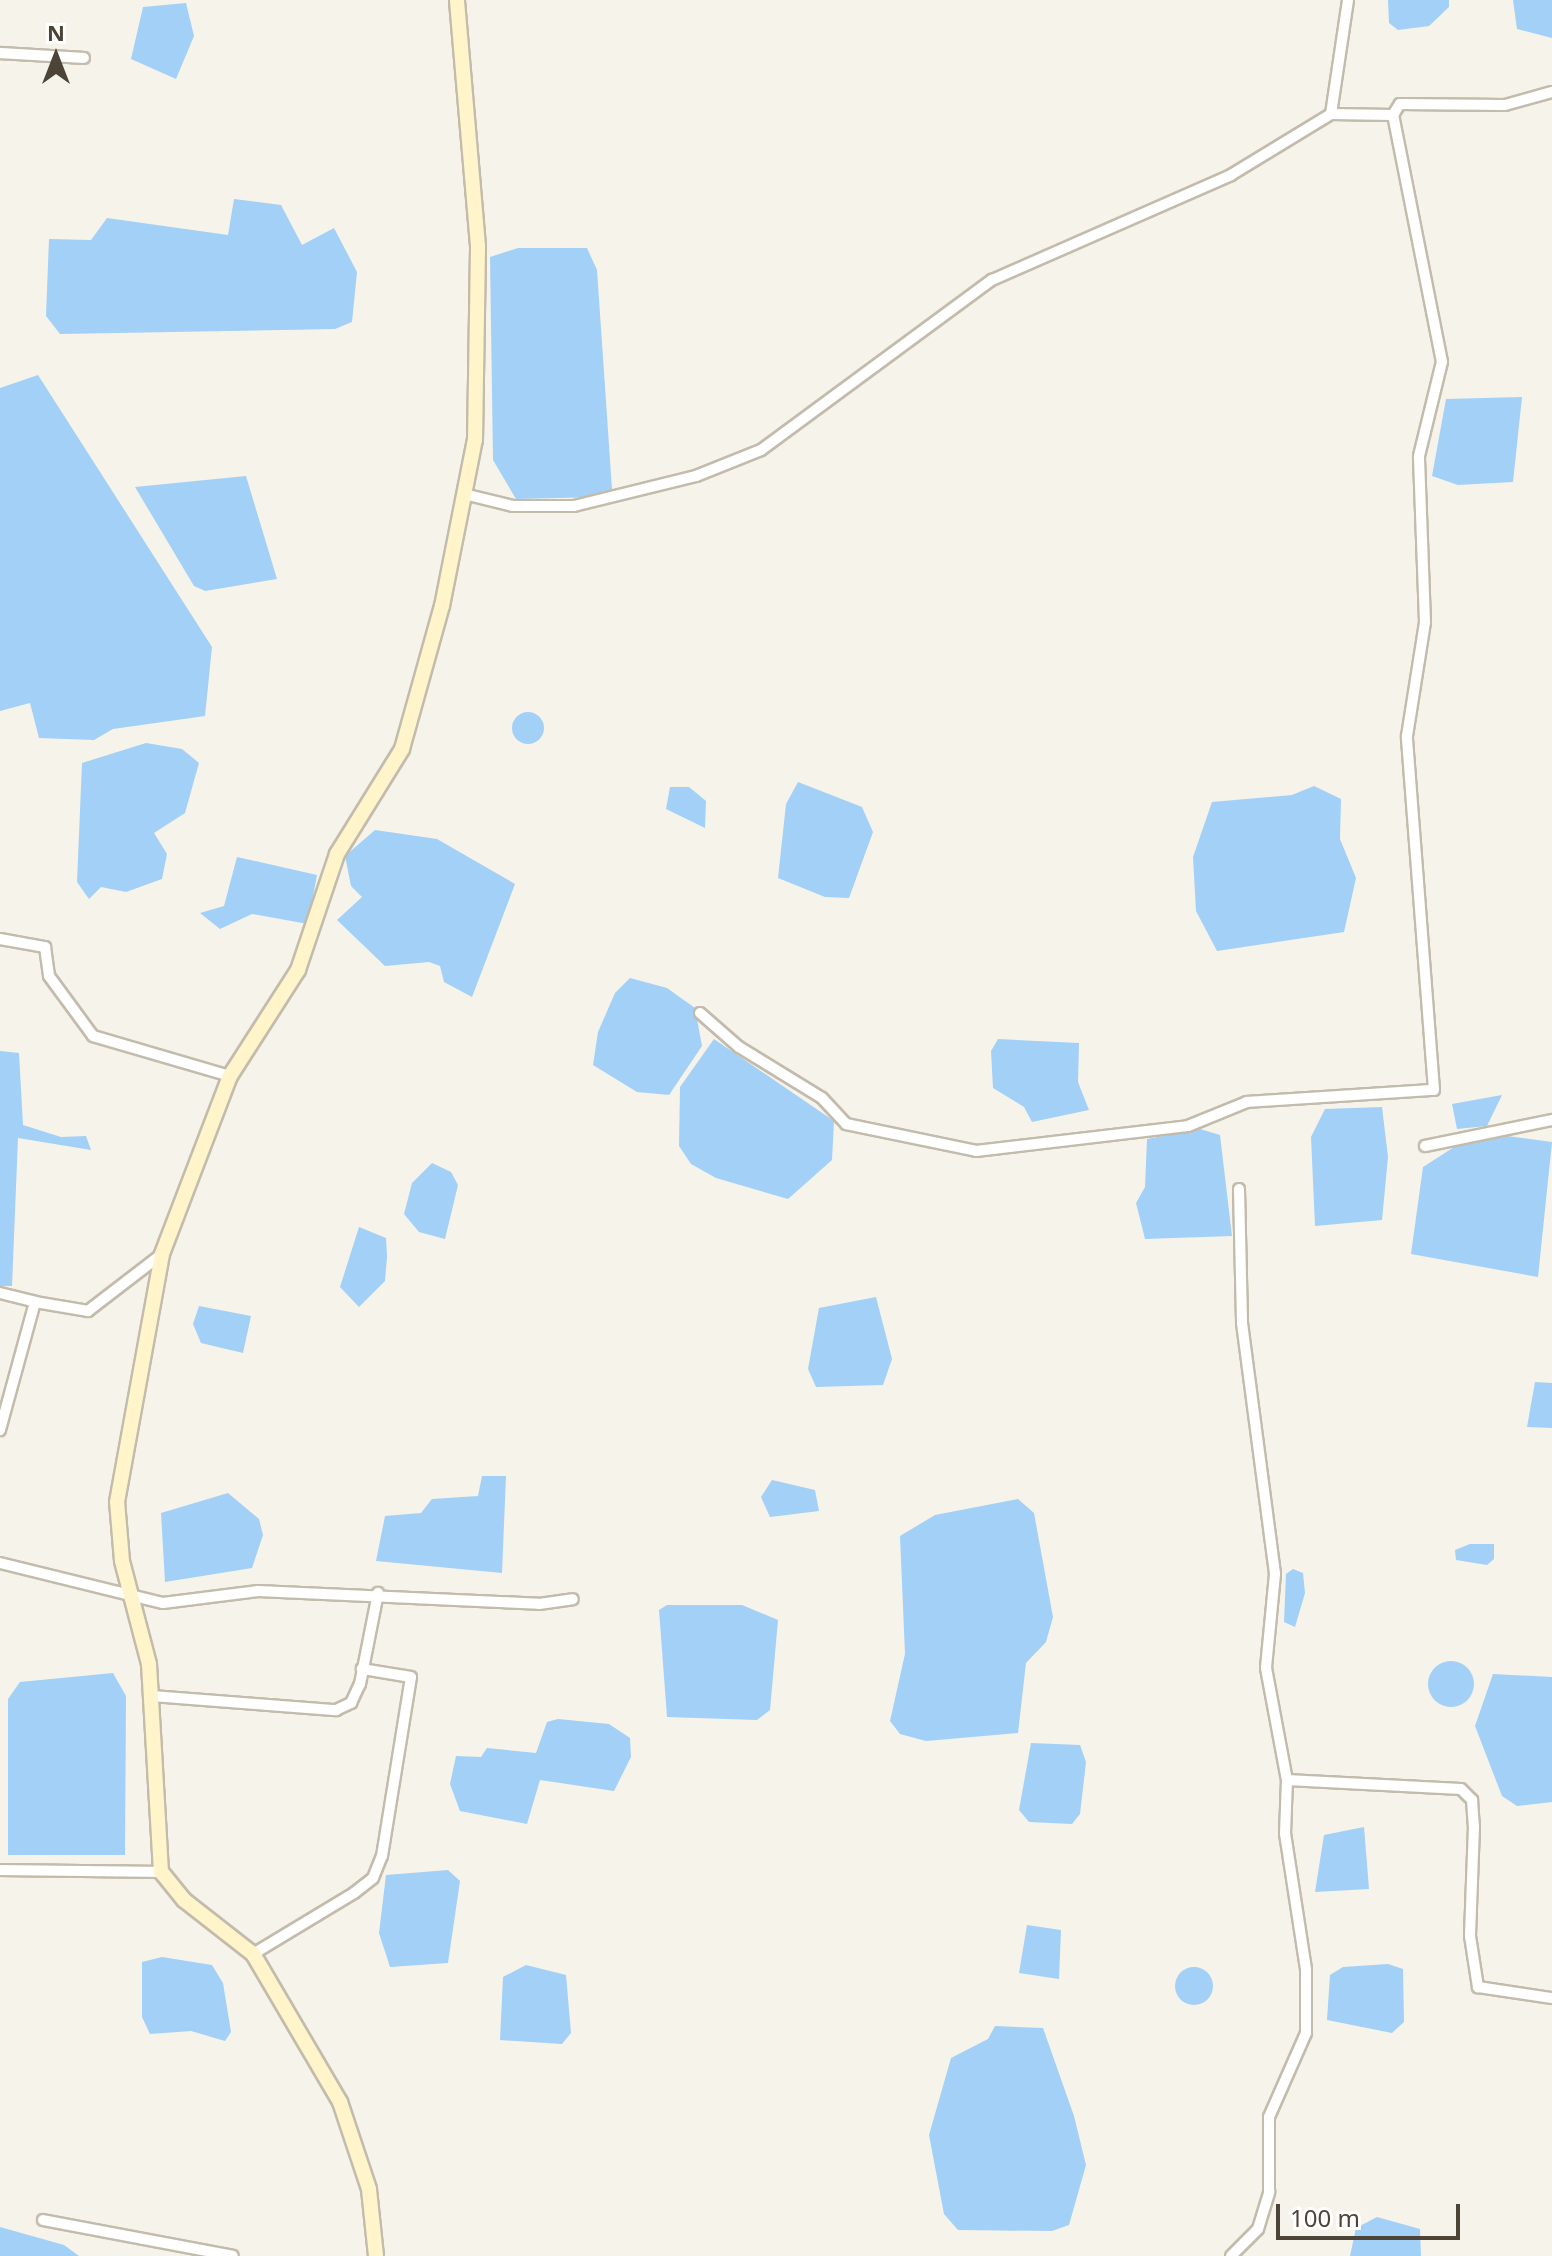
<!DOCTYPE html>
<style>
body{margin:0}
#map{position:relative;width:1552px;height:2256px;overflow:hidden;background:#f6f3ea;font-family:"Noto Sans",sans-serif}
div>[style]{position:absolute}
.water>*{inset:0;background:#a2d0f7}
.round{border-radius:50%}
.roads{filter:drop-shadow(2px 0 #c3bbab) drop-shadow(-2px 0 #c3bbab) drop-shadow(0 2px #c3bbab) drop-shadow(0 -2px #c3bbab)}
.street>*{height:10px;margin:-5px;padding:0 5px;transform-origin:5px;border-radius:5px;background:#fff}
.secondary>*{height:14px;margin:-7px;padding:0 7px;transform-origin:7px;border-radius:7px;background:#fff4ca}
span{translate:-50% -50%;white-space:nowrap;text-align:center;line-height:1.15;-webkit-text-stroke:6px #fff;paint-order:stroke}
.north{position:absolute;left:16px;top:16px;width:80px;height:80px;-webkit-text-stroke:6px #fff;paint-order:stroke;rotate:0deg;font-size:22px;font-weight:700;line-height:32px;text-align:center;color:#4b4437}
.north::after{content:'';display:block;margin:auto;width:28px;height:36px;background:#4b4437;clip-path:polygon(50% 0,100% 100%,50% 72%,0 100%)}
.scale{position:absolute;left:1276px;top:2204px;width:184px;height:36px;box-sizing:border-box;border:4px solid #4b4437;border-top:0;padding-left:10px;font-size:24px;line-height:28px;white-space:nowrap;color:#4b4437;-webkit-text-stroke:6px #fff;paint-order:stroke}
</style>
<div id="map">
<div class="water">
<div style="clip-path:polygon(1388px 0,1449px 0,1449px 7px,1429px 26px,1398px 30px,1389px 23px)"></div>
<div style="clip-path:polygon(1513px 0,1552px 0,1552px 38px,1517px 29px)"></div>
<div style="clip-path:polygon(186px 3px,194px 36px,176px 79px,131px 59px,143px 7px)"></div>
<div style="clip-path:polygon(234px 199px,281px 205px,302px 245px,334px 228px,357px 272px,352px 322px,335px 329px,60px 334px,46px 316px,49px 239px,91px 240px,107px 218px,228px 235px)"></div>
<div style="clip-path:polygon(518px 248px,587px 248px,597px 270px,612px 489px,601px 497px,516px 499px,493px 460px,490px 257px)"></div>
<div style="clip-path:polygon(38px 375px,212px 647px,205px 716px,113px 729px,94px 740px,39px 738px,30px 703px,0 711px,0 388px)"></div>
<div style="clip-path:polygon(1522px 397px,1513px 482px,1458px 485px,1432px 476px,1446px 399px)"></div>
<div style="clip-path:polygon(246px 476px,277px 579px,205px 591px,194px 586px,135px 487px)"></div>
<div class="round" style="left:512px;top:712px;width:32px;height:32px"></div>
<div style="clip-path:polygon(146px 743px,182px 749px,199px 763px,185px 813px,154px 833px,167px 854px,162px 879px,126px 892px,101px 887px,89px 899px,77px 882px,82px 763px)"></div>
<div style="clip-path:polygon(798px 782px,862px 807px,873px 832px,849px 898px,825px 897px,778px 878px,786px 804px)"></div>
<div style="clip-path:polygon(1314px 786px,1341px 799px,1340px 839px,1356px 878px,1344px 932px,1217px 951px,1196px 911px,1193px 857px,1212px 802px,1292px 795px)"></div>
<div style="clip-path:polygon(670px 787px,689px 787px,706px 801px,705px 828px,666px 809px)"></div>
<div style="clip-path:polygon(375px 830px,437px 839px,515px 884px,472px 997px,444px 982px,440px 966px,429px 962px,385px 966px,337px 920px,362px 897px,351px 886px,345px 856px)"></div>
<div style="clip-path:polygon(237px 857px,317px 875px,308px 924px,252px 914px,220px 929px,200px 913px,224px 906px)"></div>
<div style="clip-path:polygon(630px 978px,667px 988px,695px 1008px,702px 1046px,669px 1095px,637px 1092px,593px 1065px,598px 1032px,615px 993px)"></div>
<div style="clip-path:polygon(714px 1039px,834px 1121px,832px 1160px,788px 1199px,716px 1178px,691px 1164px,679px 1146px,680px 1087px)"></div>
<div style="clip-path:polygon(998px 1039px,1079px 1043px,1078px 1082px,1089px 1110px,1032px 1122px,1024px 1107px,993px 1088px,991px 1051px)"></div>
<div style="clip-path:polygon(0 1051px,19px 1053px,23px 1125px,61px 1137px,86px 1136px,91px 1150px,18px 1138px,12px 1286px,0 1286px)"></div>
<div style="clip-path:polygon(1502px 1095px,1487px 1126px,1457px 1129px,1452px 1104px)"></div>
<div style="clip-path:polygon(1382px 1107px,1388px 1157px,1382px 1220px,1315px 1226px,1311px 1137px,1325px 1109px)"></div>
<div style="clip-path:polygon(1200px 1129px,1220px 1135px,1232px 1236px,1145px 1239px,1136px 1203px,1145px 1187px,1147px 1139px)"></div>
<div style="clip-path:polygon(1507px 1136px,1552px 1142px,1538px 1277px,1411px 1254px,1423px 1167px,1462px 1142px)"></div>
<div style="clip-path:polygon(432px 1163px,451px 1172px,458px 1185px,445px 1239px,419px 1232px,404px 1214px,412px 1183px)"></div>
<div style="clip-path:polygon(359px 1227px,386px 1238px,387px 1257px,385px 1281px,359px 1307px,340px 1287px)"></div>
<div style="clip-path:polygon(876px 1297px,892px 1359px,883px 1385px,816px 1387px,808px 1369px,819px 1308px)"></div>
<div style="clip-path:polygon(199px 1306px,251px 1316px,243px 1353px,201px 1343px,193px 1324px)"></div>
<div style="clip-path:polygon(1535px 1382px,1552px 1383px,1552px 1428px,1527px 1427px)"></div>
<div style="clip-path:polygon(482px 1476px,506px 1476px,502px 1573px,376px 1561px,385px 1516px,421px 1513px,432px 1499px,478px 1496px)"></div>
<div style="clip-path:polygon(772px 1480px,815px 1490px,819px 1511px,770px 1517px,761px 1497px)"></div>
<div style="clip-path:polygon(228px 1493px,259px 1519px,263px 1535px,252px 1568px,165px 1582px,161px 1513px)"></div>
<div style="clip-path:polygon(1018px 1499px,1034px 1513px,1053px 1617px,1046px 1642px,1026px 1663px,1018px 1733px,926px 1741px,900px 1734px,890px 1721px,905px 1654px,900px 1536px,935px 1515px)"></div>
<div style="clip-path:polygon(1470px 1544px,1494px 1544px,1494px 1559px,1487px 1565px,1456px 1560px,1455px 1550px)"></div>
<div style="clip-path:polygon(1293px 1569px,1303px 1573px,1305px 1593px,1295px 1627px,1284px 1622px,1286px 1574px)"></div>
<div style="clip-path:polygon(667px 1605px,742px 1605px,778px 1620px,770px 1710px,757px 1720px,667px 1717px,659px 1610px)"></div>
<div class="round" style="left:1428px;top:1661px;width:46px;height:46px"></div>
<div style="clip-path:polygon(113px 1673px,126px 1696px,125px 1855px,8px 1855px,8px 1699px,20px 1682px)"></div>
<div style="clip-path:polygon(1493px 1674px,1552px 1677px,1552px 1802px,1517px 1806px,1502px 1796px,1475px 1726px)"></div>
<div style="clip-path:polygon(558px 1719px,609px 1724px,630px 1738px,631px 1757px,614px 1791px,540px 1780px,527px 1824px,460px 1811px,450px 1784px,456px 1756px,481px 1757px,487px 1748px,536px 1753px,547px 1722px)"></div>
<div style="clip-path:polygon(1031px 1743px,1080px 1745px,1086px 1762px,1080px 1814px,1072px 1824px,1029px 1822px,1019px 1810px)"></div>
<div style="clip-path:polygon(1364px 1827px,1369px 1889px,1315px 1892px,1324px 1835px)"></div>
<div style="clip-path:polygon(448px 1870px,460px 1881px,448px 1963px,390px 1967px,379px 1933px,386px 1875px)"></div>
<div style="clip-path:polygon(1027px 1925px,1061px 1930px,1059px 1979px,1019px 1973px)"></div>
<div style="clip-path:polygon(162px 1957px,212px 1965px,223px 1983px,231px 2032px,225px 2041px,191px 2031px,150px 2034px,142px 2017px,142px 1962px)"></div>
<div style="clip-path:polygon(1388px 1964px,1403px 1969px,1404px 2022px,1392px 2033px,1327px 2020px,1330px 1975px,1343px 1967px)"></div>
<div style="clip-path:polygon(526px 1965px,566px 1975px,571px 2033px,562px 2044px,500px 2040px,503px 1977px)"></div>
<div class="round" style="left:1175px;top:1967px;width:38px;height:38px"></div>
<div style="clip-path:polygon(995px 2026px,1043px 2028px,1074px 2116px,1086px 2165px,1069px 2225px,1052px 2231px,958px 2230px,944px 2214px,929px 2135px,951px 2058px,988px 2039px)"></div>
<div style="clip-path:polygon(1377px 2217px,1420px 2229px,1421px 2256px,1350px 2256px,1356px 2228px)"></div>
<div style="clip-path:polygon(0 2227px,64px 2245px,79px 2256px,0 2256px)"></div>
</div>
<div class="roads">
<div class="street">
<div style="left:0;top:53px;width:84px;rotate:3.4deg"></div>
<div style="left:1393px;top:115px;width:13px;rotate:-58deg"></div>
<div style="left:1400px;top:104px;width:105px;rotate:0.5deg"></div>
<div style="left:1505px;top:105px;width:49px;rotate:-15.5deg"></div>
<div style="left:464px;top:494px;width:50px;rotate:13.8deg"></div>
<div style="left:513px;top:506px;width:61px"></div>
<div style="left:574px;top:506px;width:126px;rotate:-13.8deg"></div>
<div style="left:696px;top:476px;width:70px;rotate:-21.8deg"></div>
<div style="left:761px;top:450px;width:287px;rotate:-36.4deg"></div>
<div style="left:992px;top:280px;width:261px;rotate:-23.7deg"></div>
<div style="left:1231px;top:175px;width:117px;rotate:-31.4deg"></div>
<div style="left:0;top:939px;width:46px;rotate:10.1deg"></div>
<div style="left:45px;top:947px;width:29px;rotate:82deg"></div>
<div style="left:49px;top:976px;width:74px;rotate:53.7deg"></div>
<div style="left:93px;top:1036px;width:143px;rotate:16.3deg"></div>
<div style="left:700px;top:1013px;width:52px;rotate:41.1deg"></div>
<div style="left:739px;top:1047px;width:97px;rotate:31.6deg"></div>
<div style="left:822px;top:1098px;width:35px;rotate:47deg"></div>
<div style="left:846px;top:1124px;width:133px;rotate:11.7deg"></div>
<div style="left:976px;top:1151px;width:213px;rotate:-6.7deg"></div>
<div style="left:1188px;top:1126px;width:64px;rotate:-22.1deg"></div>
<div style="left:1247px;top:1102px;width:187px;rotate:-3.7deg"></div>
<div style="left:1434px;top:1090px;width:355px;rotate:-94.4deg"></div>
<div style="left:1407px;top:736px;width:115px;rotate:-81deg"></div>
<div style="left:1425px;top:622px;width:166px;rotate:-92.1deg"></div>
<div style="left:1419px;top:456px;width:97px;rotate:-76.3deg"></div>
<div style="left:1442px;top:362px;width:252px;rotate:-101.2deg"></div>
<div style="left:1393px;top:115px;width:62px;rotate:-179.1deg"></div>
<div style="left:1331px;top:114px;width:115px;rotate:-81.5deg"></div>
<div style="left:1425px;top:1146px;width:130px;rotate:-11.6deg"></div>
<div style="left:1239px;top:1189px;width:134px;rotate:88.7deg"></div>
<div style="left:1242px;top:1323px;width:253px;rotate:82.5deg"></div>
<div style="left:1275px;top:1574px;width:94px;rotate:95.5deg"></div>
<div style="left:1266px;top:1668px;width:114px;rotate:79.4deg"></div>
<div style="left:0;top:1293px;width:36px;rotate:14deg"></div>
<div style="left:35px;top:1302px;width:133px;rotate:105.3deg"></div>
<div style="left:35px;top:1302px;width:54px;rotate:9.6deg"></div>
<div style="left:88px;top:1311px;width:93px;rotate:-37.6deg"></div>
<div style="left:0;top:1563px;width:168px;rotate:13.8deg"></div>
<div style="left:163px;top:1603px;width:96px;rotate:-7.2deg"></div>
<div style="left:258px;top:1591px;width:281px;rotate:2.6deg"></div>
<div style="left:539px;top:1604px;width:34px;rotate:-8deg"></div>
<div style="left:152px;top:1696px;width:185px;rotate:4.4deg"></div>
<div style="left:336px;top:1710px;width:17px;rotate:-25deg"></div>
<div style="left:351px;top:1703px;width:21px;rotate:-65deg"></div>
<div style="left:360px;top:1684px;width:93px;rotate:-78.8deg"></div>
<div style="left:0;top:1870px;width:161px;rotate:0.7deg"></div>
<div style="left:253px;top:1954px;width:118px;rotate:-31.1deg"></div>
<div style="left:354px;top:1893px;width:24px;rotate:-38deg"></div>
<div style="left:373px;top:1878px;width:24px;rotate:-68deg"></div>
<div style="left:382px;top:1856px;width:181px;rotate:-80.8deg"></div>
<div style="left:411px;top:1677px;width:50px;rotate:-170.7deg"></div>
<div style="left:43px;top:2220px;width:193px;rotate:10.7deg"></div>
<div style="left:1231px;top:2256px;width:38px;rotate:-45deg"></div>
<div style="left:1258px;top:2229px;width:39px;rotate:-73deg"></div>
<div style="left:1269px;top:2192px;width:75px;rotate:-90deg"></div>
<div style="left:1269px;top:2117px;width:92px;rotate:-66.2deg"></div>
<div style="left:1306px;top:2033px;width:64px;rotate:-90deg"></div>
<div style="left:1306px;top:1969px;width:137px;rotate:-98.8deg"></div>
<div style="left:1285px;top:1834px;width:54px;rotate:-87.9deg"></div>
<div style="left:1287px;top:1780px;width:174px;rotate:3deg"></div>
<div style="left:1461px;top:1789px;width:16px;rotate:45deg"></div>
<div style="left:1472px;top:1800px;width:26px;rotate:86deg"></div>
<div style="left:1474px;top:1826px;width:110px;rotate:92.1deg"></div>
<div style="left:1470px;top:1936px;width:52px;rotate:81.1deg"></div>
<div style="left:1478px;top:1987px;width:75px;rotate:8.5deg"></div>
</div>
<div class="secondary">
<div style="left:376px;top:2256px;width:67px;rotate:-96deg"></div>
<div style="left:369px;top:2189px;width:92px;rotate:-108.4deg"></div>
<div style="left:340px;top:2102px;width:172px;rotate:-120.4deg"></div>
<div style="left:253px;top:1954px;width:88px;rotate:-142deg"></div>
<div style="left:184px;top:1900px;width:36px;rotate:-129deg"></div>
<div style="left:161px;top:1872px;width:208px;rotate:-93.3deg"></div>
<div style="left:149px;top:1664px;width:106px;rotate:-104.7deg"></div>
<div style="left:122px;top:1561px;width:59px;rotate:-94.8deg"></div>
<div style="left:117px;top:1502px;width:252px;rotate:-79.7deg"></div>
<div style="left:162px;top:1254px;width:191px;rotate:-69.1deg"></div>
<div style="left:230px;top:1076px;width:126px;rotate:-57.3deg"></div>
<div style="left:298px;top:970px;width:122px;rotate:-71.4deg"></div>
<div style="left:337px;top:854px;width:123px;rotate:-58.2deg"></div>
<div style="left:402px;top:749px;width:148px;rotate:-74.4deg"></div>
<div style="left:442px;top:606px;width:169px;rotate:-78.8deg"></div>
<div style="left:475px;top:440px;width:194px;rotate:-89.1deg"></div>
<div style="left:478px;top:246px;width:247px;rotate:-94.9deg"></div>
</div>
</div>
<div class="north">N</div>
<div class="scale">100 m</div>
</div>
